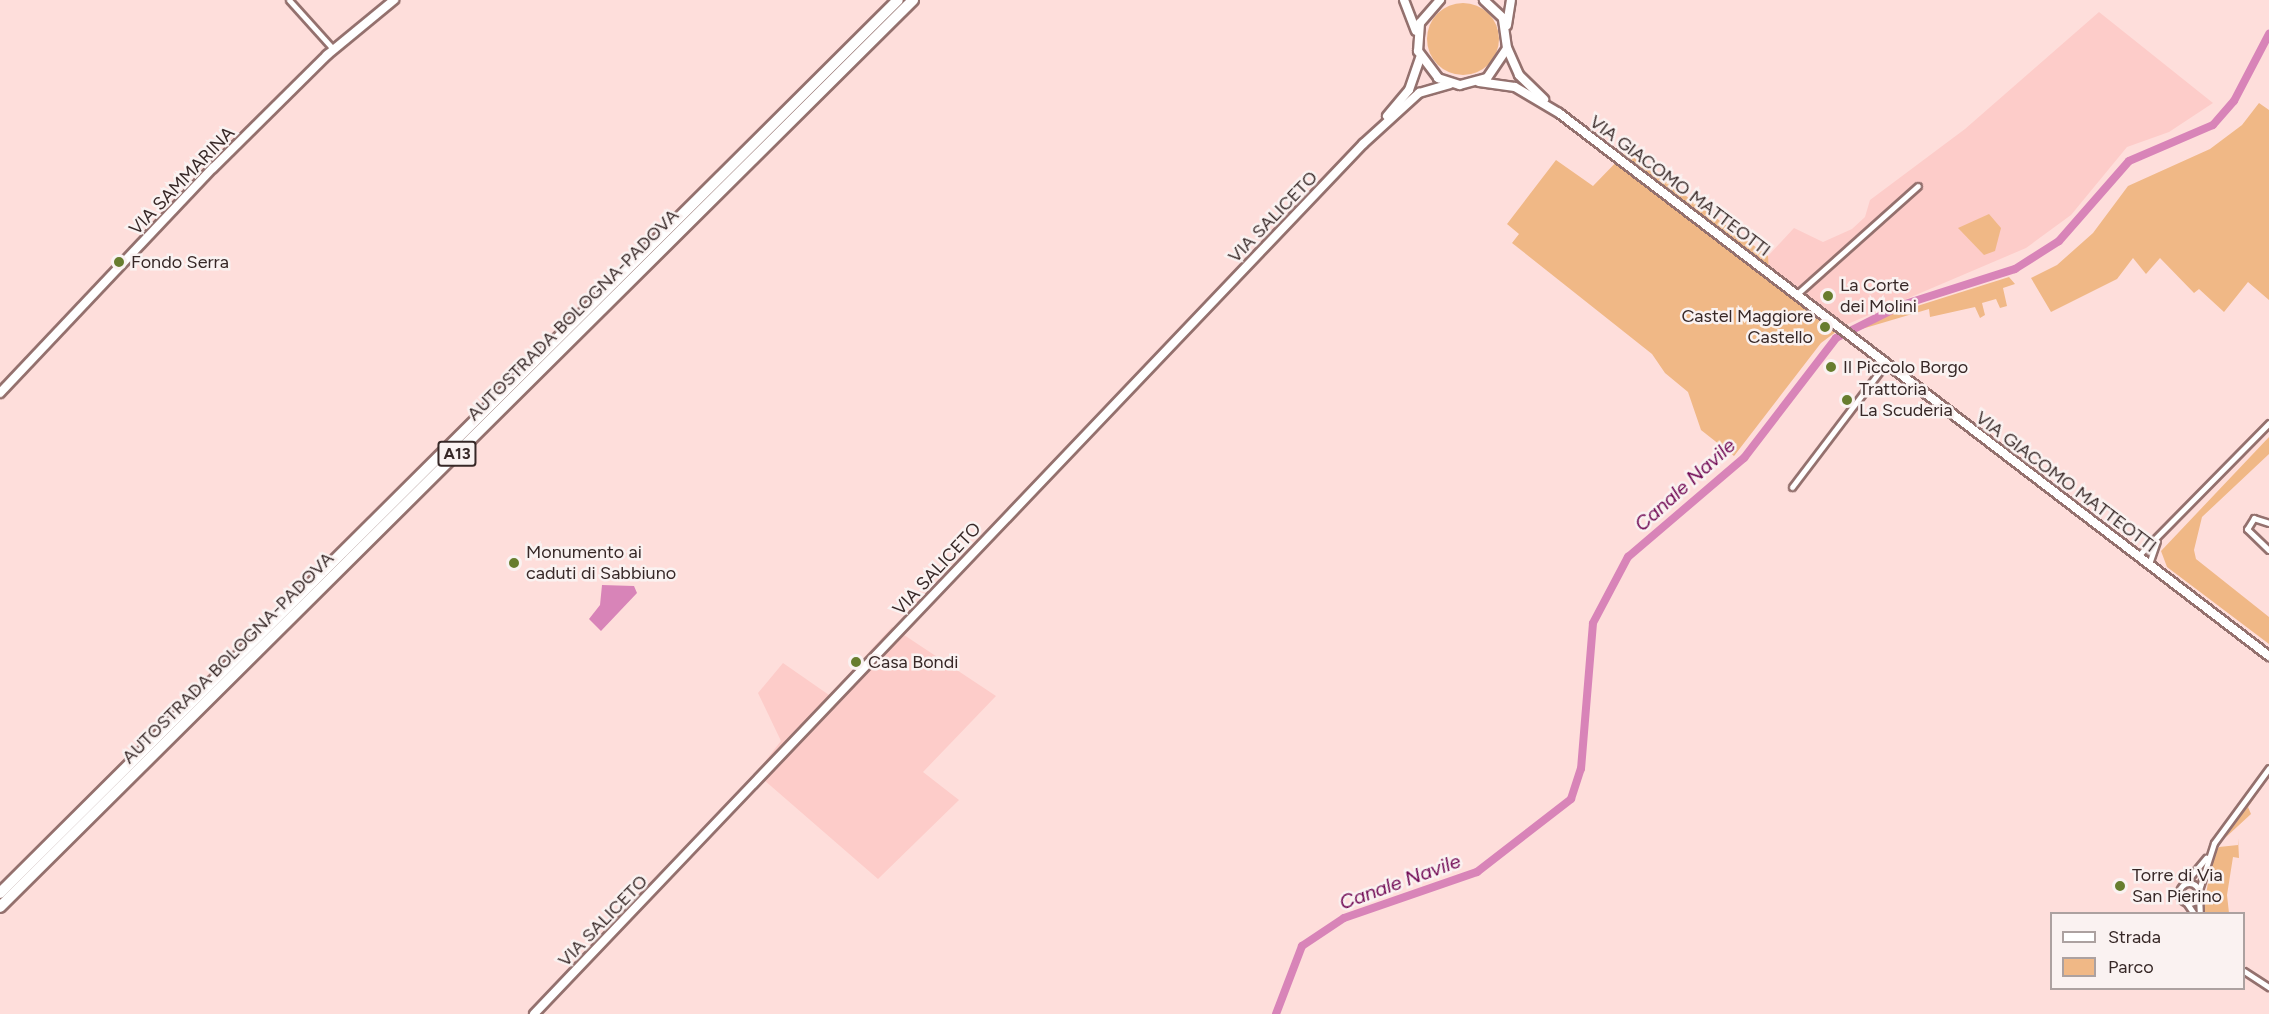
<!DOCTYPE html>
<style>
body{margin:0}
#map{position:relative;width:2269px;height:1014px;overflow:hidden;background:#fededb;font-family:Figtree,sans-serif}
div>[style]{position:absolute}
.built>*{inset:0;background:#fdccc9}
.green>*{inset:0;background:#f0b886}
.round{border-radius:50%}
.water>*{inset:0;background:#d884b8}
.canal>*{height:8px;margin:-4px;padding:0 4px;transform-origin:4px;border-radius:4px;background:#d884b8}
.roads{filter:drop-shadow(2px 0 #94716e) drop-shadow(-2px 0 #94716e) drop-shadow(0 2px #94716e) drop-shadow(0 -2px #94716e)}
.street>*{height:5px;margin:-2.5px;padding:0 2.5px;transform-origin:2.5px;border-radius:2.5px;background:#fff}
.street>.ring{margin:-2.5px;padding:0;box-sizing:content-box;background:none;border:5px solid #fff;border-radius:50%}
.secondary>*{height:8px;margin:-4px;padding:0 4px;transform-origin:4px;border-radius:4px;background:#fff}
.highway>*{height:10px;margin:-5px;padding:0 5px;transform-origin:5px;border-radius:5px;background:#fff}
.dots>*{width:16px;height:16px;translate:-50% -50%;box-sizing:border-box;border:3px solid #faf2f1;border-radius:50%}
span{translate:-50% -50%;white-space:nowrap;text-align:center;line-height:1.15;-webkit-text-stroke:5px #faf2f1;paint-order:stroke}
.shield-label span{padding:2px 4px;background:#faf2f1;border:2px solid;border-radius:4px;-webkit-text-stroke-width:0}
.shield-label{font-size:16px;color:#372827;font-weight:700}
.street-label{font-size:18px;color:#372827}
.poi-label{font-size:18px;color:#372827}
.left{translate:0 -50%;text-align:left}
.right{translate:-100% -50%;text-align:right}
.water-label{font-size:20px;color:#6f0753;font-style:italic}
.legend{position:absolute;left:2050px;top:912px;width:195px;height:78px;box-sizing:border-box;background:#faf2f1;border:2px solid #aca1a0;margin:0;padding:8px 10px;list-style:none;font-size:18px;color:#372827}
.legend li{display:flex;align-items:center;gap:12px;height:30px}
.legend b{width:30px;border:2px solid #aca1a0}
</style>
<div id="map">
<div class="built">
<div style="clip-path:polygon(2099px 12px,2213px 103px,2169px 132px,2127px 147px,2071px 215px,2026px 248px,1843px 326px,1768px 272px,1768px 256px,1794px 228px,1823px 242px,1852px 229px,1865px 217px,1870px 200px,1965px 129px)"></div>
<div style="clip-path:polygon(892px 627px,996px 696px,923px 772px,959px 800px,878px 879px,756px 773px,781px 741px,758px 693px,783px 663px,829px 695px)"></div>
</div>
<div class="green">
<div class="round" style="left:1427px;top:3px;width:72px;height:72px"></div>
<div style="clip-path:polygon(2259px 103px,2269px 110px,2269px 300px,2248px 282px,2224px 312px,2199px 289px,2194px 293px,2160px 258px,2146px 274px,2133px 258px,2117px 279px,2051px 312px,2031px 278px,2057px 265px,2093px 233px,2128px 186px,2210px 149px,2242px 125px)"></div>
<div style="clip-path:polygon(1626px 152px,1768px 256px,1769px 273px,1841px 328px,1821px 343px,1734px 456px,1701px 430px,1688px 392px,1665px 373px,1652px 354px,1512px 243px,1519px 234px,1507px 224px,1556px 160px,1593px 186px)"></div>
<div style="clip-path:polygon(1989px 214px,2001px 228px,1995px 251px,1984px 255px,1958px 228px)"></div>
<div style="clip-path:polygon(2009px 277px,2015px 284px,2003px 288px,2007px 306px,2000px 308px,1996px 299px,1982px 303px,1985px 315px,1980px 318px,1975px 307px,1930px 317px,1929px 309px,1855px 331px,1857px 325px)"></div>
<div style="clip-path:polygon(2269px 437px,2269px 454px,2202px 517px,2194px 550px,2196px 559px,2269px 617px,2269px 644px,2167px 567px,2161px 551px)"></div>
<div style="clip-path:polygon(2269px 777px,2248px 807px,2251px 814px,2225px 838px)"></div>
<div style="clip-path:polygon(2238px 838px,2239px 858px,2233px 857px,2227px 895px,2229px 913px,2203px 914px,2212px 857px,2219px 847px,2238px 845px)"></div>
</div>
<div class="water">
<div style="clip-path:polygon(602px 585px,634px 586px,637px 593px,601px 631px,589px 619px,600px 605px)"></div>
</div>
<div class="canal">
<div style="left:1276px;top:1014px;width:73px;rotate:-69.1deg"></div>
<div style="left:1302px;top:946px;width:50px;rotate:-33.7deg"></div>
<div style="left:1344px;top:918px;width:141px;rotate:-19.1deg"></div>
<div style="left:1477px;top:872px;width:119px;rotate:-37.8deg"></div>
<div style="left:1571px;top:799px;width:32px;rotate:-72deg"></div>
<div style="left:1581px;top:769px;width:146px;rotate:-85.3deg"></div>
<div style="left:1593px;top:623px;width:75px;rotate:-62.1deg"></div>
<div style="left:1628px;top:557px;width:153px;rotate:-40.5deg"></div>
<div style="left:1744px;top:458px;width:151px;rotate:-52.5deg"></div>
<div style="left:1836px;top:338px;width:74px;rotate:-26.6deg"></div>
<div style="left:1902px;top:305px;width:119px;rotate:-17.7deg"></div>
<div style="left:2015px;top:269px;width:52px;rotate:-32.5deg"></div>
<div style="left:2059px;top:241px;width:106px;rotate:-48.8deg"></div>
<div style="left:2129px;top:161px;width:91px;rotate:-23.2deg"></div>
<div style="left:2213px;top:125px;width:32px;rotate:-49deg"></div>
<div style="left:2234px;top:101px;width:76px;rotate:-62.4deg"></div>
</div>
<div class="roads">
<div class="street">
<div style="left:289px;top:0;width:67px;rotate:48deg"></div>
<div style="left:1797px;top:294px;width:162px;rotate:-41.8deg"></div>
<div style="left:1792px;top:487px;width:156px;rotate:-52.8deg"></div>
<div style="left:2269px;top:523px;width:16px;rotate:-162deg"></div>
<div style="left:2254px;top:518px;width:13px;rotate:122deg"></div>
<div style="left:2247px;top:529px;width:30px;rotate:44deg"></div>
<div style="left:2138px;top:556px;width:187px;rotate:-45.4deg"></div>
<div style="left:2149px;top:564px;width:24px;rotate:-71deg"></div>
<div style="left:2185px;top:883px;width:33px;rotate:-50deg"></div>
<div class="ring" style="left:2179px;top:883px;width:15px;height:15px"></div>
<div style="left:2199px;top:890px;width:49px;rotate:-72.3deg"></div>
<div style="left:2214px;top:843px;width:93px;rotate:-53.7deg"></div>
<div style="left:2199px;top:897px;width:17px;rotate:87deg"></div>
<div style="left:2186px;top:902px;width:14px;rotate:56deg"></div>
<div style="left:2244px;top:971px;width:30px;rotate:33deg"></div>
</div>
<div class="secondary">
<div style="left:1404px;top:0;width:33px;rotate:69deg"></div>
<div style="left:1440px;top:0;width:30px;rotate:131deg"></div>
<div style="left:1420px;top:23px;width:28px;rotate:94deg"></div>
<div style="left:1418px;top:51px;width:34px;rotate:53deg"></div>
<div style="left:1438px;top:78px;width:23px;rotate:18deg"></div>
<div style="left:1460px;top:85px;width:28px;rotate:-15deg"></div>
<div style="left:1487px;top:78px;width:36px;rotate:-56deg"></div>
<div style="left:1507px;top:48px;width:30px;rotate:-98deg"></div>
<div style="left:1503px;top:18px;width:26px;rotate:-137deg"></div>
<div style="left:1507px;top:25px;width:25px;rotate:-81deg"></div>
<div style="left:1508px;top:50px;width:27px;rotate:66deg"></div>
<div style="left:1519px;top:75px;width:35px;rotate:44deg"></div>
<div style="left:1479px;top:82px;width:36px;rotate:8deg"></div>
<div style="left:1515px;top:87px;width:51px;rotate:30.6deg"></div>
<div style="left:1559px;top:113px;width:894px;rotate:37.41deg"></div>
<div style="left:1387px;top:116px;width:34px;rotate:-50deg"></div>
<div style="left:1409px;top:90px;width:34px;rotate:-71deg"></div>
<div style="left:0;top:393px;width:310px;rotate:-46.6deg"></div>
<div style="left:213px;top:168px;width:161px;rotate:-44.7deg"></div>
<div style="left:327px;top:55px;width:87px;rotate:-39.4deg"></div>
<div style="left:534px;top:1014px;width:1202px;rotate:-46.38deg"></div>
<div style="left:1363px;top:144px;width:76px;rotate:-42.3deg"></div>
<div style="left:1419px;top:93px;width:32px;rotate:-16deg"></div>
</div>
<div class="highway">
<div style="left:0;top:893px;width:1266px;rotate:-44.84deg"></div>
<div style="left:0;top:907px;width:1287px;rotate:-44.81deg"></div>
</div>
</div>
<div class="dots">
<div style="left:119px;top:262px;background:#677d2e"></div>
<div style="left:1828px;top:296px;background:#677d2e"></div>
<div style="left:1825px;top:327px;background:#677d2e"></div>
<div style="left:1831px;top:367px;background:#677d2e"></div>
<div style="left:1847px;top:400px;background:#677d2e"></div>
<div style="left:514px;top:563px;background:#677d2e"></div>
<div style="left:856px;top:662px;background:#677d2e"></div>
<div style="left:2120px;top:886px;background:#677d2e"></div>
</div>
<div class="shield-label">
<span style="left:457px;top:454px">A13</span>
</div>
<div class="street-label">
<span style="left:182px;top:181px;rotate:-46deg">VIA SAMMARINA</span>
<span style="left:1680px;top:186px;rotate:37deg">VIA GIACOMO MATTEOTTI</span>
<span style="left:1273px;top:217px;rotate:-46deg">VIA SALICETO</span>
<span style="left:573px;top:315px;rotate:-45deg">AUTOSTRADA BOLOGNA-PADOVA</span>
<span style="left:2066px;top:482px;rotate:37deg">VIA GIACOMO MATTEOTTI</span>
<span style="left:937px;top:569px;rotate:-47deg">VIA SALICETO</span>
<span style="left:228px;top:658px;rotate:-45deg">AUTOSTRADA BOLOGNA-PADOVA</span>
<span style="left:603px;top:921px;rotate:-46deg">VIA SALICETO</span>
</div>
<div class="poi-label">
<span class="left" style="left:131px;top:262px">Fondo Serra</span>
<span class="left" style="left:1840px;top:296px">La Corte<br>dei Molini</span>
<span class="right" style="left:1813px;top:327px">Castel Maggiore<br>Castello</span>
<span class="left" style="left:1843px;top:367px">Il Piccolo Borgo</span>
<span class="left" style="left:1859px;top:400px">Trattoria<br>La Scuderia</span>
<span class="left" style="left:526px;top:563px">Monumento ai<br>caduti di Sabbiuno</span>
<span class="left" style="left:868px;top:662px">Casa Bondi</span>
<span class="left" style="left:2132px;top:886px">Torre di Via<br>San Pierino</span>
</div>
<div class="water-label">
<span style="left:1685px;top:485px;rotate:-42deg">Canale Navile</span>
<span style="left:1400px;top:882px;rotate:-20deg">Canale Navile</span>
</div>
<ul class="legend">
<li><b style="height:8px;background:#fff"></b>Strada</li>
<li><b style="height:16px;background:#f0b886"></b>Parco</li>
</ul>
</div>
